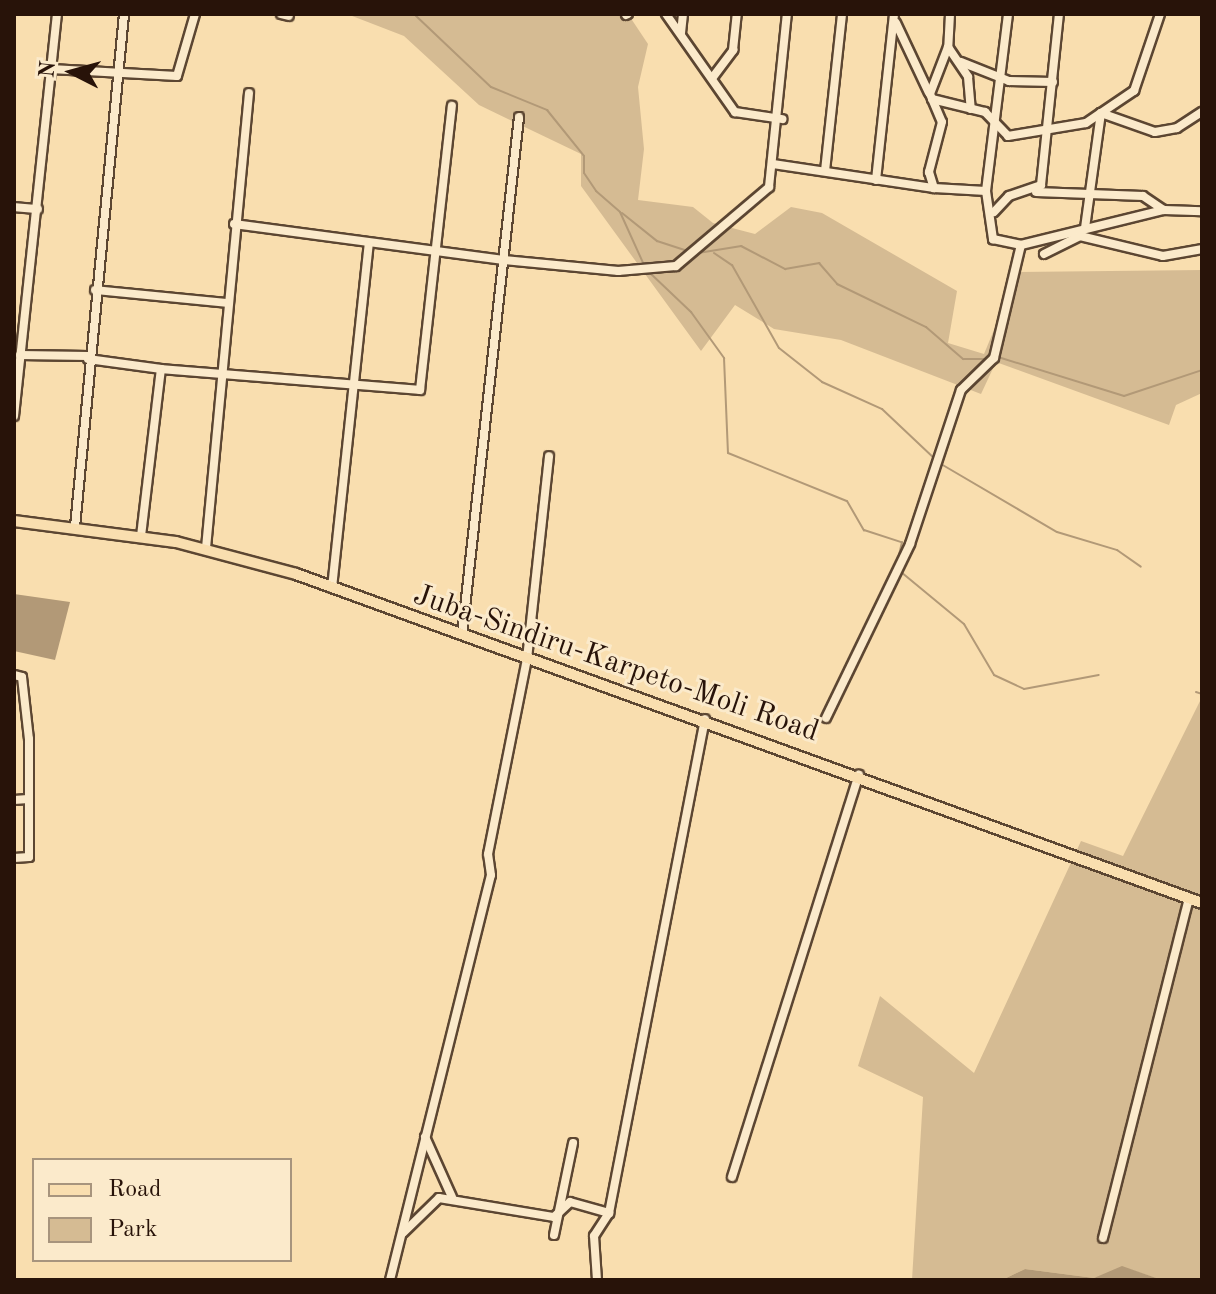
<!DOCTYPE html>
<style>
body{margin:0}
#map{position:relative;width:1216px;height:1294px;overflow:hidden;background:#f9deaf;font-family:"Old Standard TT",serif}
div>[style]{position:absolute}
.green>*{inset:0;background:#d5bb93}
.water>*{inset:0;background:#b29977}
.stream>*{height:2px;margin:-1px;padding:0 1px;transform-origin:1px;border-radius:1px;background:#b29977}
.roads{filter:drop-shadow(2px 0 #5c4632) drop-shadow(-2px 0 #5c4632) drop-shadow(0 2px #5c4632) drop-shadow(0 -2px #5c4632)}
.minor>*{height:8px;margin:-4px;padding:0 4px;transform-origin:4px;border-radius:4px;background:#fbeacb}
.major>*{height:10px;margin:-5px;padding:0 5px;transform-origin:5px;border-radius:5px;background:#f9deaf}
span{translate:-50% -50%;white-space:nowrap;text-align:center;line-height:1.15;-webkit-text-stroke:6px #fbeacb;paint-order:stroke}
.street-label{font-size:30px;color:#281309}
.frame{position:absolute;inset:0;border:16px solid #281309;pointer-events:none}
.legend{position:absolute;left:32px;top:1158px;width:260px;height:104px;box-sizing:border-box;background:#fbeacb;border:2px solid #a7947d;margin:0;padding:10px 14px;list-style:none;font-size:24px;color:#281309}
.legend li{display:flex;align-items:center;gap:16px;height:40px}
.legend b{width:40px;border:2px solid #a7947d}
.north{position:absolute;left:32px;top:32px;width:80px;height:80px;-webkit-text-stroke:6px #fbeacb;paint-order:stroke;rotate:276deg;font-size:22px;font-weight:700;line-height:32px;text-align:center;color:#281309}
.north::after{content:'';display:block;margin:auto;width:28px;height:36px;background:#281309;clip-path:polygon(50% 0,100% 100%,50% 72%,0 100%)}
</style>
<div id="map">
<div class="green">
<div style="clip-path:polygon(347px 14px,628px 14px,648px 44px,638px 87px,644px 149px,638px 200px,693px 207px,713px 223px,755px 234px,791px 207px,822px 213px,957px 291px,948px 343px,984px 354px,1018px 272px,1202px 270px,1202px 393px,1176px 405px,1169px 425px,996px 362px,981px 394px,841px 340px,774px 329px,735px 305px,701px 351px,581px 186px,581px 154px,479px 105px,404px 36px)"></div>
<div style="clip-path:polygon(1202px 697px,1202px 1280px,1162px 1280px,1129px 1269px,1094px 1278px,1025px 1269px,1002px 1280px,912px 1280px,923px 1097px,858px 1066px,880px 996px,974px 1073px,1081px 841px,1123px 856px)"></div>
</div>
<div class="water">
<div style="clip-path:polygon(14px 594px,70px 602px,55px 660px,14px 651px)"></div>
<div style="clip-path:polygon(1122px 1266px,1162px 1280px,1002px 1280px,1025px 1269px,1094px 1278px)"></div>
</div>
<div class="stream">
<div style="left:414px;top:14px;width:106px;rotate:43.5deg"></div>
<div style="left:491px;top:87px;width:61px;rotate:22.3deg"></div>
<div style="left:547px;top:110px;width:59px;rotate:51.2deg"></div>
<div style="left:584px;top:156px;width:17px;rotate:90deg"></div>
<div style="left:584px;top:173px;width:22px;rotate:56deg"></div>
<div style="left:596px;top:191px;width:32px;rotate:41deg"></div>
<div style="left:620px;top:212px;width:58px;rotate:65.6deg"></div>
<div style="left:622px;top:213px;width:45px;rotate:38.7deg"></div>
<div style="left:657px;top:241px;width:33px;rotate:18deg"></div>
<div style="left:698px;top:253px;width:44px;rotate:-9.2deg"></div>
<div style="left:741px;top:246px;width:50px;rotate:27.6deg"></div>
<div style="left:785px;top:269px;width:35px;rotate:-10deg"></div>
<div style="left:819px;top:263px;width:28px;rotate:49deg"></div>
<div style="left:837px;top:284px;width:99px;rotate:25.8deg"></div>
<div style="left:926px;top:327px;width:49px;rotate:40.9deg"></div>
<div style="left:963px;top:359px;width:24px"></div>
<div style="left:714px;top:253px;width:22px;rotate:34deg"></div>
<div style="left:732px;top:265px;width:95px;rotate:60.5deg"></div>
<div style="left:779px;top:348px;width:55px;rotate:38.3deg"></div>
<div style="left:822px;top:382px;width:66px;rotate:24.2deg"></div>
<div style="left:882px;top:409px;width:74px;rotate:43.4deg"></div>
<div style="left:650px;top:273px;width:57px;rotate:43.6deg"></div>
<div style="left:691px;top:312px;width:57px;rotate:54.3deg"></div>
<div style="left:724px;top:358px;width:95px;rotate:87.6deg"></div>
<div style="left:728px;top:453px;width:128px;rotate:22deg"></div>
<div style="left:847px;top:501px;width:34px;rotate:60deg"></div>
<div style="left:864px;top:530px;width:40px;rotate:18deg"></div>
<div style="left:902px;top:542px;width:17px;rotate:103deg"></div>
<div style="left:998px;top:357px;width:132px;rotate:17.2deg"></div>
<div style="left:1124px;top:396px;width:82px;rotate:-18.4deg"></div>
<div style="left:941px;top:464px;width:134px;rotate:30.4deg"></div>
<div style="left:1057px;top:532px;width:63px;rotate:16.7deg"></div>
<div style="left:1117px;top:550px;width:29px;rotate:35deg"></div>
<div style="left:901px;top:572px;width:82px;rotate:39.5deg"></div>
<div style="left:964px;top:624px;width:59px;rotate:59.5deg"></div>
<div style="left:994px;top:675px;width:33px;rotate:25deg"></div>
<div style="left:1024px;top:689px;width:76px;rotate:-10.6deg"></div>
<div style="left:1196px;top:692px;width:6px;rotate:18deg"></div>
</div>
<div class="roads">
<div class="minor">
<div style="left:281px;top:14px;width:8px;rotate:14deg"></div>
<div style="left:666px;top:14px;width:120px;rotate:54.9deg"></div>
<div style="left:735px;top:112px;width:48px;rotate:8.5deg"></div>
<div style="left:950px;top:14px;width:33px;rotate:93deg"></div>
<div style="left:948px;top:47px;width:50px;rotate:111deg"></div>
<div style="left:930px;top:94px;width:30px;rotate:67deg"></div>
<div style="left:942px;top:122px;width:52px;rotate:104.6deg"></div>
<div style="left:929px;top:172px;width:17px;rotate:73deg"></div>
<div style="left:934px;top:188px;width:52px;rotate:3.3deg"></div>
<div style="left:986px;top:191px;width:49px;rotate:81.7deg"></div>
<div style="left:993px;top:239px;width:29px;rotate:12deg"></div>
<div style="left:1021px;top:245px;width:147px;rotate:-13.8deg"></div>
<div style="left:1164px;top:210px;width:38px;rotate:2deg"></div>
<div style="left:626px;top:15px;width:2px;rotate:-27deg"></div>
<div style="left:896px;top:23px;width:77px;rotate:64.8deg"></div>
<div style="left:681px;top:33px;width:19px;rotate:-84deg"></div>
<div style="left:948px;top:47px;width:36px;rotate:56deg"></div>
<div style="left:968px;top:77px;width:32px;rotate:85deg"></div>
<div style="left:961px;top:62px;width:52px;rotate:21.6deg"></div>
<div style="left:1009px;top:81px;width:44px;rotate:1.3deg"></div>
<div style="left:51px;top:69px;width:126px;rotate:3.2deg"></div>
<div style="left:177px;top:76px;width:65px;rotate:-73.8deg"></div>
<div style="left:713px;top:77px;width:34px;rotate:-53deg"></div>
<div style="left:733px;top:50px;width:36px;rotate:-84deg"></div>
<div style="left:932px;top:99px;width:55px;rotate:13.8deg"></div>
<div style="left:985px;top:112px;width:33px;rotate:46deg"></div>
<div style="left:1008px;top:136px;width:79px;rotate:-9.5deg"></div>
<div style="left:1086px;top:123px;width:18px;rotate:-34deg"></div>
<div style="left:1101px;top:113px;width:57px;rotate:19.4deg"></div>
<div style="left:1155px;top:132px;width:22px;rotate:-10deg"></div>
<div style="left:1177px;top:128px;width:30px;rotate:-33deg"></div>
<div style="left:773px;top:164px;width:163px;rotate:8.5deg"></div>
<div style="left:825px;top:171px;width:158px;rotate:-83.8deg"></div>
<div style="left:876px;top:180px;width:167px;rotate:-83.8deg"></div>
<div style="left:986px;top:191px;width:178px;rotate:-82.9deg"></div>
<div style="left:1036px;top:192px;width:107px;rotate:2.1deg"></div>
<div style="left:1143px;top:196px;width:25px;rotate:34deg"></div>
<div style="left:14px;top:207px;width:24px;rotate:5deg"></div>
<div style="left:994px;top:212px;width:22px;rotate:-47deg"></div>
<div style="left:1009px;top:196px;width:34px;rotate:-19deg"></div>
<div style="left:1041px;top:185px;width:172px;rotate:-84deg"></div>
<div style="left:234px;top:224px;width:272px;rotate:7.6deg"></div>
<div style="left:504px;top:260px;width:115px;rotate:5.5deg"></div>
<div style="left:618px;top:271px;width:58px;rotate:-4.9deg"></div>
<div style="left:676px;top:266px;width:122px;rotate:-40.3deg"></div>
<div style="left:769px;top:187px;width:174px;rotate:-84.1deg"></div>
<div style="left:1085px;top:228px;width:116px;rotate:-82.1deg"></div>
<div style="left:1101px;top:113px;width:40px;rotate:-34deg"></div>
<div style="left:1134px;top:91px;width:81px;rotate:-71.3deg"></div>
<div style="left:1044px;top:254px;width:40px;rotate:-26.6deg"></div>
<div style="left:1080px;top:236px;width:85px;rotate:13.5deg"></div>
<div style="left:1163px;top:256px;width:40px;rotate:-10deg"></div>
<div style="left:95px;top:290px;width:133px;rotate:5.6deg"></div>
<div style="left:20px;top:355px;width:68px;rotate:0.8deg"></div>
<div style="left:88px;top:359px;width:74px;rotate:7.8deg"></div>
<div style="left:14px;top:416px;width:404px;rotate:-83.9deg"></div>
<div style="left:75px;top:527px;width:515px;rotate:-84.54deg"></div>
<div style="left:141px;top:536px;width:168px;rotate:-83.2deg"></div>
<div style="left:161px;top:369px;width:260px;rotate:4.6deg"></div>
<div style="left:420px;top:390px;width:286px;rotate:-83.6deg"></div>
<div style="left:206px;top:548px;width:457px;rotate:-84.6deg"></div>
<div style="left:332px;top:588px;width:346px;rotate:-83.9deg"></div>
<div style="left:462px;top:635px;width:521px;rotate:-83.72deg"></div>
<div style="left:14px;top:675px;width:8px;rotate:14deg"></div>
<div style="left:22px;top:677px;width:62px;rotate:83.6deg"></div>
<div style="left:29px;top:739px;width:118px;rotate:90deg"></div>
<div style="left:29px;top:857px;width:15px;rotate:176deg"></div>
<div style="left:826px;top:718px;width:193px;rotate:-64.2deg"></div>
<div style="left:910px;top:544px;width:162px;rotate:-71.7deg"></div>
<div style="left:961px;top:390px;width:46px;rotate:-44.1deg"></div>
<div style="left:994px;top:358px;width:116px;rotate:-76.6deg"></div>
<div style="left:14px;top:800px;width:14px;rotate:-4deg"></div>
<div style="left:425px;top:1137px;width:66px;rotate:65.8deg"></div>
<div style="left:732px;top:1177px;width:422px;rotate:-72.5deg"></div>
<div style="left:403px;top:1233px;width:50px;rotate:-44.2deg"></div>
<div style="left:439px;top:1198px;width:117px;rotate:9.4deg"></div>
<div style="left:554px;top:1217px;width:22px;rotate:-43deg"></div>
<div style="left:570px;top:1202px;width:41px;rotate:15.8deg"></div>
<div style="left:554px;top:1235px;width:94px;rotate:-78.3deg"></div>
<div style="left:1103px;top:1238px;width:351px;rotate:-75.8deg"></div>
<div style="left:390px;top:1280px;width:417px;rotate:-76deg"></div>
<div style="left:491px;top:875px;width:21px;rotate:-98deg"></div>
<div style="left:488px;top:854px;width:199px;rotate:-78.7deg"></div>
<div style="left:527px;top:659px;width:204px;rotate:-83.8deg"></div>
<div style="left:597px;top:1280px;width:44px;rotate:-93.9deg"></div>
<div style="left:594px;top:1236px;width:27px;rotate:-57deg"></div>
<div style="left:609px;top:1213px;width:503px;rotate:-79deg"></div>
</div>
<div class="major">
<div style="left:14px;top:521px;width:163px;rotate:7.4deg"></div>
<div style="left:176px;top:542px;width:124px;rotate:14.9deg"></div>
<div style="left:296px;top:574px;width:964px;rotate:19.96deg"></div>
</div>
</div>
<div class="street-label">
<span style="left:616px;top:664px;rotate:19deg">Juba-Sindiru-Karpeto-Moli Road</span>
</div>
<div class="frame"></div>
<ul class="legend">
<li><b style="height:10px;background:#f9deaf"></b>Road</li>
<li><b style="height:22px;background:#d5bb93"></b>Park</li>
</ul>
<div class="north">N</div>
</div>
